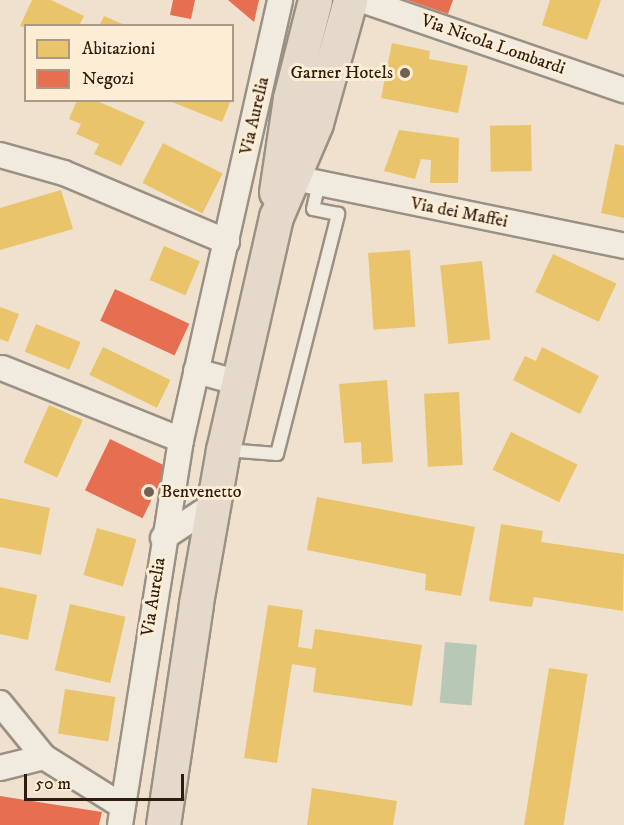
<!DOCTYPE html>
<style>
body{margin:0}
#map{position:relative;width:624px;height:825px;overflow:hidden;background:#efe1cd;font-family:"IM FELL DW Pica",serif}
div>[style]{position:absolute}
.water>*{inset:0;background:#b8c8b7;transform-origin:0 0}
.homes>*{inset:0;background:#e9c46a;transform-origin:0 0}
.shops>*{inset:0;background:#e76f51;transform-origin:0 0}
.roads{filter:drop-shadow(2px 0 #9a9083) drop-shadow(-2px 0 #9a9083) drop-shadow(0 2px #9a9083) drop-shadow(0 -2px #9a9083)}
.service>*{height:12px;margin:-6px;padding:0 6px;transform-origin:6px;border-radius:6px;background:#f1eadf}
.minor>*{height:24px;margin:-12px;padding:0 12px;transform-origin:12px;border-radius:12px;background:#f1eadf}
.primary>*{height:33px;margin:-16.5px;padding:0 16.5px;transform-origin:16.5px;border-radius:16.5px;background:#e4d9ca}
.dots>*{width:16px;height:16px;translate:-50% -50%;box-sizing:border-box;border:3px solid #feedd5;border-radius:50%}
span{translate:-50% -50%;white-space:nowrap;text-align:center;line-height:1.15;-webkit-text-stroke:6px #feedd5;paint-order:stroke}
.street-label{font-size:18px;color:#2d1c0f}
.poi-label{font-size:18px;color:#2d1c0f}
.right{translate:-100% -50%;text-align:right}
.left{translate:0 -50%;text-align:left}
.legend{position:absolute;left:24px;top:24px;width:210px;height:78px;box-sizing:border-box;background:#feedd5;border:2px solid #aa9986;margin:0;padding:8px 10px;list-style:none;font-size:18px;color:#2d1c0f}
.legend li{display:flex;align-items:center;gap:12px;height:30px}
.legend b{width:30px;border:2px solid #aa9986}
.scale{position:absolute;left:24px;top:774px;width:160px;height:27px;box-sizing:border-box;border:3px solid #2d1c0f;border-top:0;padding-left:8px;font-size:18px;line-height:21px;white-space:nowrap;color:#2d1c0f;-webkit-text-stroke:4px #feedd5;paint-order:stroke}
</style>
<div id="map">
<div class="water">
<div style="left:445px;top:642px;width:32px;height:61px;rotate:5deg"></div>
</div>
<div class="homes">
<div style="clip-path:polygon(32px 0,51px 0,84px 16px,79px 26px,26px 28px,20px 26px)"></div>
<div style="clip-path:polygon(550px 0,601px 0,587px 40px,542px 25px)"></div>
<div style="clip-path:polygon(104px 16px,127px 26px,99px 26px)"></div>
<div style="clip-path:polygon(392px 43px,430px 51px,429px 59px,468px 66px,458px 113px,381px 98px)"></div>
<div style="clip-path:polygon(77px 100px,95px 100px,145px 122px,121px 166px,94px 154px,99px 144px,76px 134px,81px 124px,69px 119px)"></div>
<div style="clip-path:polygon(167px 100px,231px 100px,222px 122px)"></div>
<div style="left:531px;top:125px;width:46px;height:41px;rotate:89deg"></div>
<div style="clip-path:polygon(399px 130px,459px 138px,458px 183px,430px 183px,431px 160px,421px 159px,415px 179px,384px 171px)"></div>
<div style="left:163px;top:143px;width:67px;height:45px;rotate:27deg"></div>
<div style="clip-path:polygon(615px 144px,624px 146px,624px 218px,601px 213px)"></div>
<div style="clip-path:polygon(61px 190px,73px 229px,0 250px,0 208px)"></div>
<div style="left:164px;top:246px;width:39px;height:37px;rotate:23deg"></div>
<div style="left:410px;top:250px;width:77px;height:42px;rotate:86deg"></div>
<div style="left:553px;top:254px;width:70px;height:42px;rotate:25deg"></div>
<div style="left:482px;top:261px;width:79px;height:42px;rotate:84deg"></div>
<div style="clip-path:polygon(0 307px,19px 314px,8px 342px,0 339px)"></div>
<div style="left:36px;top:324px;width:48px;height:30px;rotate:22deg"></div>
<div style="left:103px;top:347px;width:75px;height:31px;rotate:26deg"></div>
<div style="clip-path:polygon(542px 347px,599px 376px,580px 414px,513px 380px,525px 356px,536px 361px)"></div>
<div style="clip-path:polygon(387px 380px,393px 462px,362px 464px,361px 442px,344px 443px,339px 384px)"></div>
<div style="left:459px;top:392px;width:73px;height:35px;rotate:87deg"></div>
<div style="left:49px;top:405px;width:37px;height:63px;rotate:24deg"></div>
<div style="left:511px;top:432px;width:74px;height:42px;rotate:26deg"></div>
<div style="clip-path:polygon(317px 497px,475px 527px,461px 596px,425px 590px,426px 574px,307px 550px)"></div>
<div style="clip-path:polygon(0 498px,50px 508px,41px 555px,0 547px)"></div>
<div style="clip-path:polygon(501px 524px,543px 531px,541px 542px,624px 554px,623px 611px,534px 597px,532px 607px,489px 601px)"></div>
<div style="left:97px;top:528px;width:41px;height:49px;rotate:16deg"></div>
<div style="clip-path:polygon(0 587px,37px 595px,28px 640px,0 634px)"></div>
<div style="left:70px;top:604px;width:57px;height:68px;rotate:13deg"></div>
<div style="clip-path:polygon(268px 605px,303px 610px,298px 647px,312px 649px,315px 629px,422px 645px,412px 706px,313px 692px,316px 668px,292px 664px,277px 763px,244px 758px)"></div>
<div style="left:549px;top:668px;width:39px;height:159px;rotate:9deg"></div>
<div style="left:65px;top:689px;width:51px;height:45px;rotate:9deg"></div>
<div style="clip-path:polygon(312px 788px,397px 801px,393px 825px,307px 825px)"></div>
</div>
<div class="shops">
<div style="clip-path:polygon(173px 0,195px 0,191px 19px,170px 15px)"></div>
<div style="clip-path:polygon(228px 0,259px 0,254px 22px)"></div>
<div style="clip-path:polygon(407px 0,453px 0,448px 14px)"></div>
<div style="left:115px;top:289px;width:82px;height:35px;rotate:25deg"></div>
<div style="left:110px;top:439px;width:64px;height:57px;rotate:26deg"></div>
<div style="clip-path:polygon(0 796px,102px 812px,99px 825px,0 825px)"></div>
</div>
<div class="roads">
<div class="service">
<div style="left:226px;top:450px;width:51px;rotate:4.5deg"></div>
<div style="left:277px;top:454px;width:248px;rotate:-75.7deg"></div>
<div style="left:338px;top:214px;width:25px;rotate:-169deg"></div>
<div style="left:313px;top:209px;width:26px;rotate:-77deg"></div>
</div>
<div class="minor">
<div style="left:362px;top:0;width:277px;rotate:19deg"></div>
<div style="left:0;top:155px;width:66px;rotate:15.7deg"></div>
<div style="left:64px;top:173px;width:177px;rotate:22.9deg"></div>
<div style="left:294px;top:178px;width:337px;rotate:11.6deg"></div>
<div style="left:2px;top:368px;width:193px;rotate:21.9deg"></div>
<div style="left:196px;top:371px;width:46px;rotate:15.3deg"></div>
<div style="left:163px;top:538px;width:60px;rotate:-33.4deg"></div>
<div style="left:0;top:703px;width:70px;rotate:50.8deg"></div>
<div style="left:44px;top:757px;width:92px;rotate:32.1deg"></div>
<div style="left:0;top:768px;width:45px;rotate:-14deg"></div>
<div style="left:120px;top:825px;width:390px;rotate:-81deg"></div>
<div style="left:181px;top:440px;width:451px;rotate:-77.3deg"></div>
</div>
<div class="primary">
<div style="left:276px;top:192px;width:95px;rotate:-81.5deg"></div>
<div style="left:290px;top:98px;width:101px;rotate:-75.7deg"></div>
<div style="left:163px;top:825px;width:224px;rotate:-81.5deg"></div>
<div style="left:196px;top:603px;width:155px;rotate:-80deg"></div>
<div style="left:223px;top:450px;width:239px;rotate:-77.2deg"></div>
<div style="left:276px;top:217px;width:102px;rotate:-66.9deg"></div>
<div style="left:316px;top:123px;width:128px;rotate:-74.5deg"></div>
</div>
</div>
<div class="dots">
<div style="left:405px;top:73px;background:#716152"></div>
<div style="left:149px;top:492px;background:#716152"></div>
</div>
<div class="street-label">
<span style="left:493px;top:45px;rotate:19deg">Via Nicola Lombardi</span>
<span style="left:255px;top:116px;rotate:-77deg">Via Aurelia</span>
<span style="left:459px;top:213px;rotate:11deg">Via dei Maffei</span>
<span style="left:154px;top:597px;rotate:-81deg">Via Aurelia</span>
</div>
<div class="poi-label">
<span class="right" style="left:393px;top:73px">Garner Hotels</span>
<span class="left" style="left:161px;top:492px">Benvenetto</span>
</div>
<ul class="legend">
<li><b style="height:16px;background:#e9c46a"></b>Abitazioni</li>
<li><b style="height:16px;background:#e76f51"></b>Negozi</li>
</ul>
<div class="scale">50 m</div>
</div>
